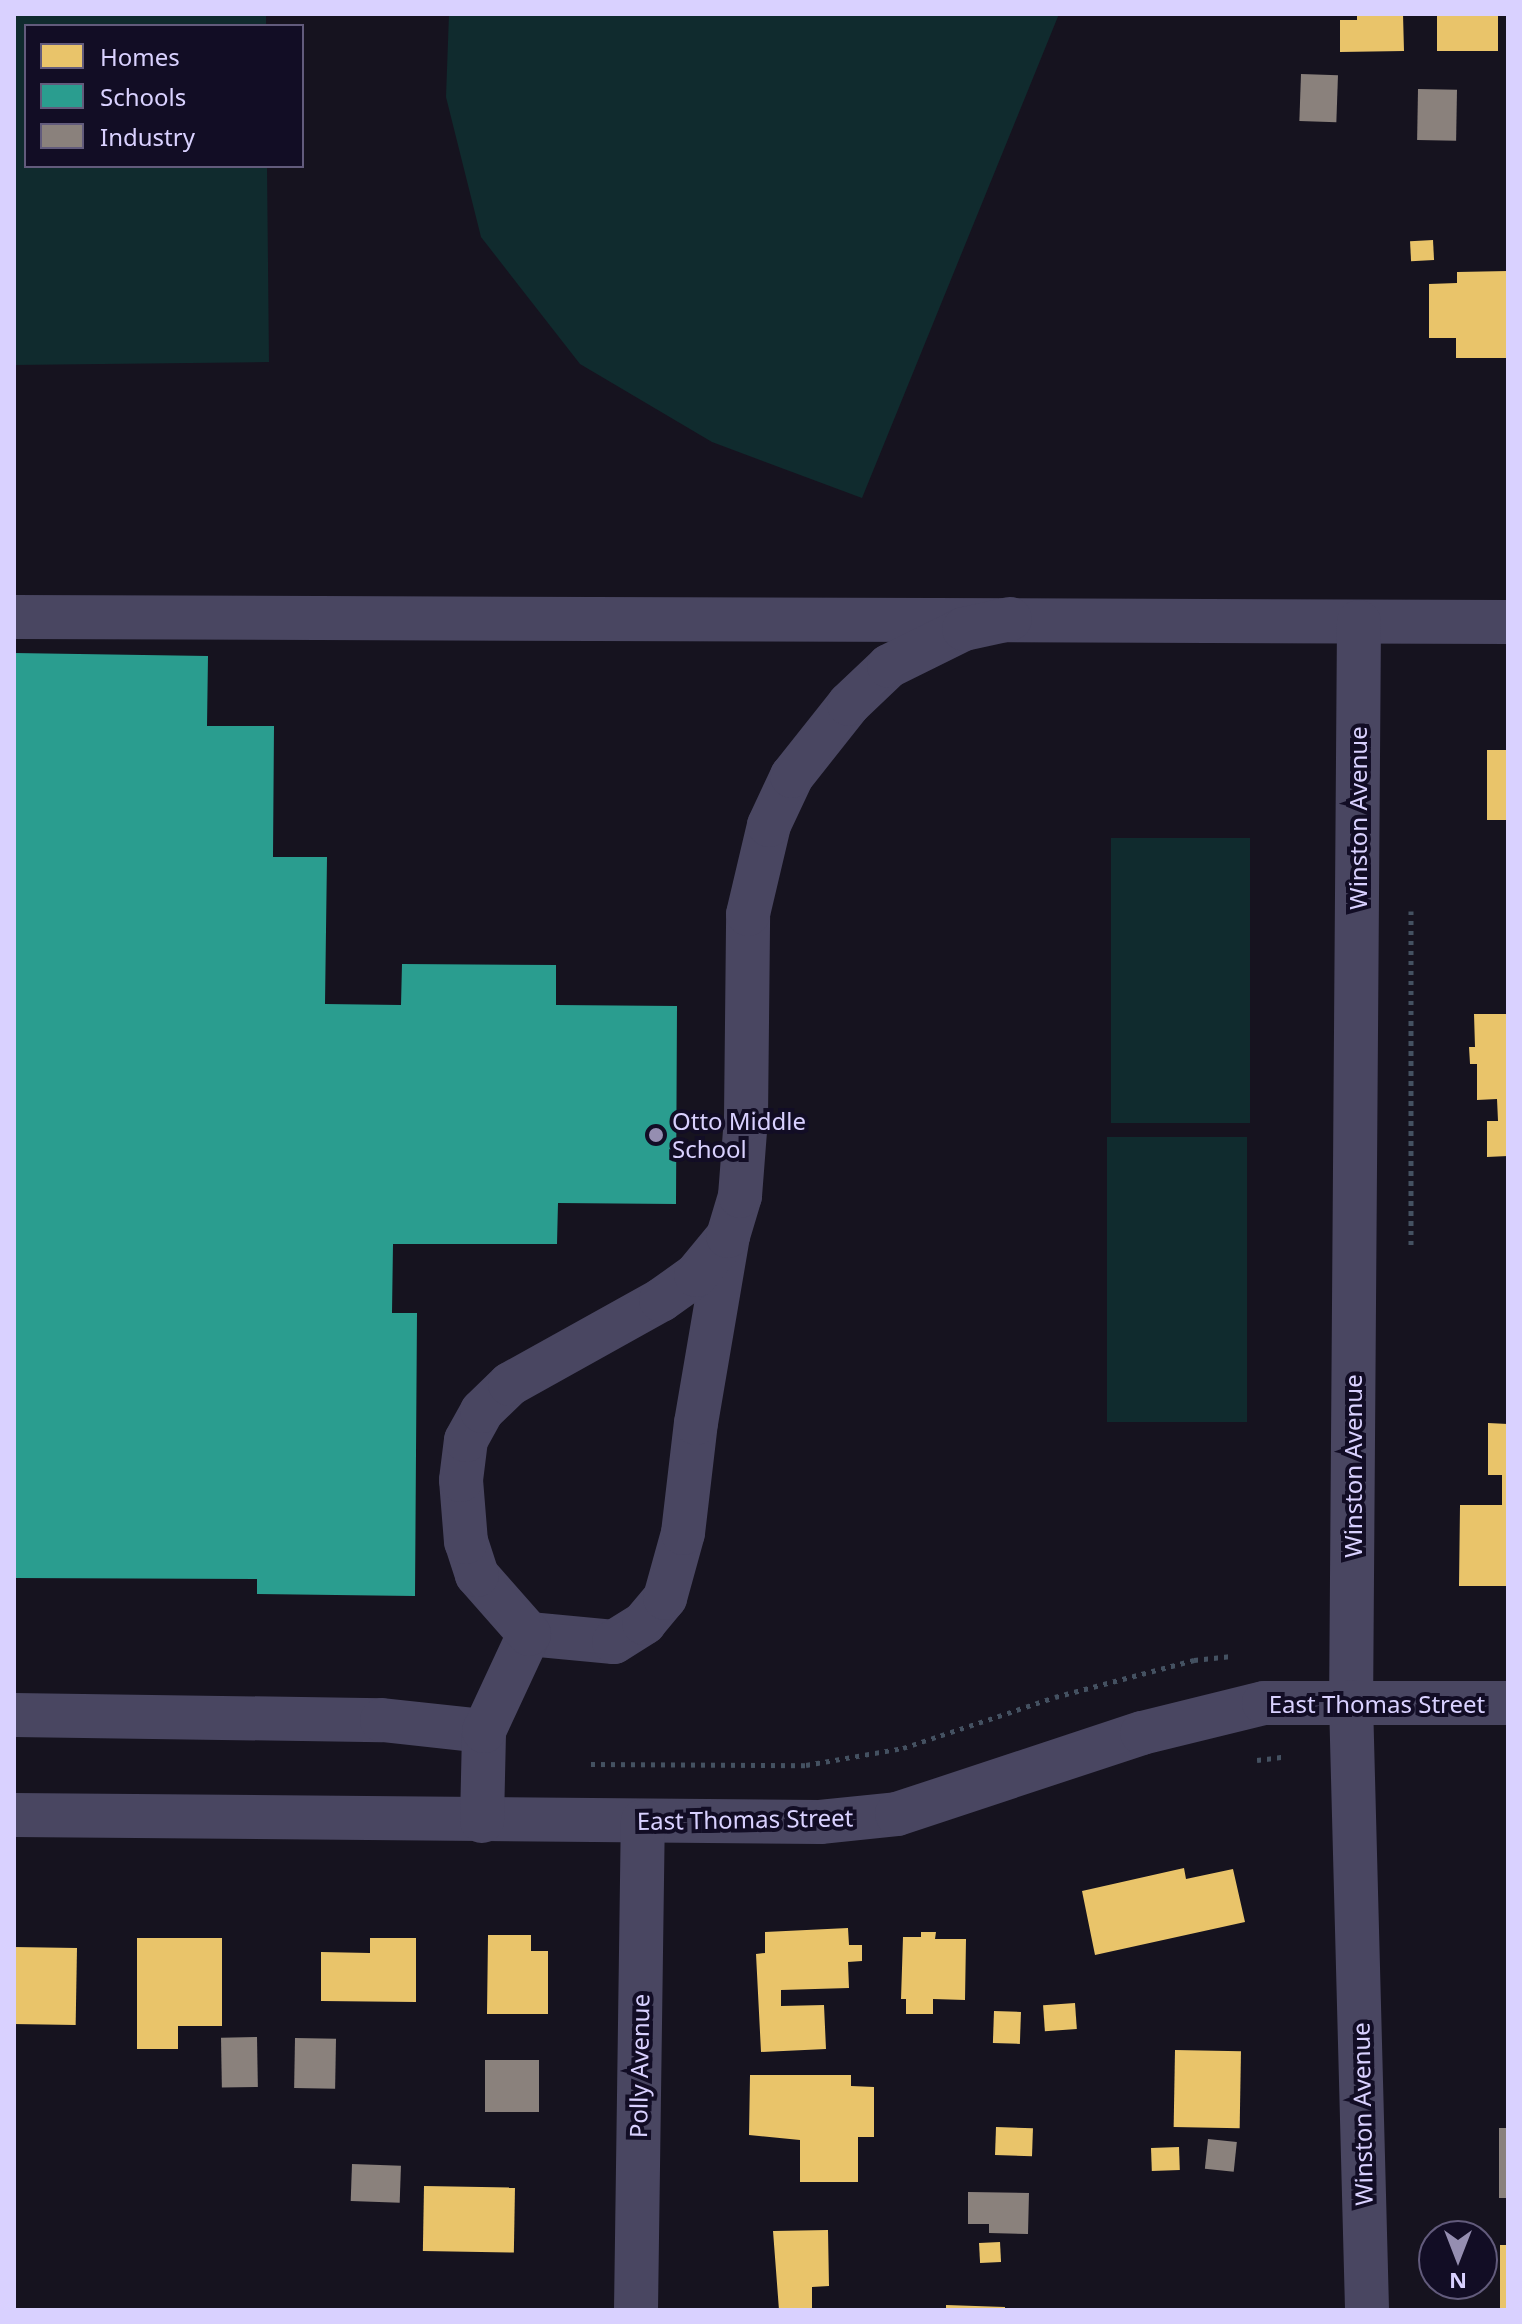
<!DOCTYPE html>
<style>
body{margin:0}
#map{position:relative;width:1522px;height:2324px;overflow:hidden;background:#16131f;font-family:"Noto Sans",sans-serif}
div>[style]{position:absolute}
.green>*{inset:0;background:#102b2e;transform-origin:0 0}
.homes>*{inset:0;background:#e9c46a;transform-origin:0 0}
.schools>*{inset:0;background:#2a9d8f}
.industry>*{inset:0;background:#8a817c;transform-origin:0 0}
.path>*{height:5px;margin-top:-2.5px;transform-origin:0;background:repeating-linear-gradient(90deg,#445161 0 4px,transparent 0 10px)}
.minor>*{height:44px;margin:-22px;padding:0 22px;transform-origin:22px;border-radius:22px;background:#494661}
.dots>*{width:22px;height:22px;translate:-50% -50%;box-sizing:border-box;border:4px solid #120d25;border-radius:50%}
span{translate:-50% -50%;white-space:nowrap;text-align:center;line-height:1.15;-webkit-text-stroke:8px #120d25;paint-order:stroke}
.street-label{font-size:24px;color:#d9d1ff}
.poi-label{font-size:24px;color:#d9d1ff}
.left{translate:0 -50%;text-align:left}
.frame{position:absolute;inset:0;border:16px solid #d9d1ff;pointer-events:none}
.legend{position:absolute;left:24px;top:24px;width:280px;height:144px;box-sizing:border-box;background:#120d25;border:2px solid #625b7c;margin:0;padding:10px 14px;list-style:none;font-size:24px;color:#d9d1ff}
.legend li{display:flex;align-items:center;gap:16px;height:40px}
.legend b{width:40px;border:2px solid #625b7c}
.north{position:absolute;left:1418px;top:2220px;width:80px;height:80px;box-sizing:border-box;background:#120d25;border:2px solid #625b7c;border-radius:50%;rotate:180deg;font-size:22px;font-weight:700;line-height:32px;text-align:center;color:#d9d1ff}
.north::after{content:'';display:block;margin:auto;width:28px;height:36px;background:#958eb1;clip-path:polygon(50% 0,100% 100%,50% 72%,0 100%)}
</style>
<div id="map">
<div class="green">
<div style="clip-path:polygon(14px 14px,266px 14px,266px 26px,26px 26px,26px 166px,267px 166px,269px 362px,14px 365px)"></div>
<div style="clip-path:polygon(449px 14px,1059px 14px,862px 498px,712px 442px,580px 364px,481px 237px,446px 97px)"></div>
<div style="left:1111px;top:838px;width:139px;height:285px"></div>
<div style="left:1107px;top:1137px;width:140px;height:285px"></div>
</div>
<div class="homes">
<div style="clip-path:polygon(1357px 14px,1403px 14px,1404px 51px,1340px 52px,1340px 20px,1357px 20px)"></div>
<div style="left:1437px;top:14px;width:61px;height:37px"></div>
<div style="left:1433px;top:240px;width:20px;height:23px;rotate:87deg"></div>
<div style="clip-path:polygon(1508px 271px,1508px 358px,1456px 358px,1456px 338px,1429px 338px,1429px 284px,1457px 283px,1457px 272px)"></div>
<div style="left:1487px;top:750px;width:21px;height:70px"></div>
<div style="clip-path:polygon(1474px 1014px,1508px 1014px,1508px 1156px,1487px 1157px,1487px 1121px,1498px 1121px,1497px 1099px,1477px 1100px,1477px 1064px,1470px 1064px,1469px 1047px,1475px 1047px)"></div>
<div style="clip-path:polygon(1488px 1423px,1508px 1424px,1508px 1586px,1459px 1586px,1460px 1505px,1502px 1505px,1502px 1475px,1488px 1475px)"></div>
<div style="clip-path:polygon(1184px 1868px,1186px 1879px,1233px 1869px,1245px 1922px,1095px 1955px,1082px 1891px)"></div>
<div style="clip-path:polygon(848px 1928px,849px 1945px,862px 1945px,862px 1961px,848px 1962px,849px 1988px,781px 1990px,781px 2006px,824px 2005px,826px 2049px,761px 2052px,756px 1954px,765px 1953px,765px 1932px)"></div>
<div style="clip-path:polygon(921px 1932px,936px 1932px,935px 1939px,966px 1939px,965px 2000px,933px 1999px,933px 2014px,906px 2014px,906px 1999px,901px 1999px,903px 1937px,921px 1937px)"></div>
<div style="clip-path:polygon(488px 1935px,531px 1935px,531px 1951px,548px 1951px,548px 2014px,487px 2014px)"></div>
<div style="clip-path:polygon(137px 1938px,222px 1938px,222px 2026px,178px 2026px,178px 2049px,137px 2049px)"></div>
<div style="clip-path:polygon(370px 1938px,416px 1938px,416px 2002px,321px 2001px,321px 1952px,370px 1953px)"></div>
<div style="left:14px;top:1947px;width:63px;height:77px;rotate:1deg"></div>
<div style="left:1075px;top:2003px;width:26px;height:32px;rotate:86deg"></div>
<div style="left:994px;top:2011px;width:27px;height:32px;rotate:2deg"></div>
<div style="left:1175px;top:2050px;width:66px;height:77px;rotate:1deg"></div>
<div style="clip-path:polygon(750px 2075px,851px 2075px,851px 2086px,874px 2087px,874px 2137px,858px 2137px,858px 2182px,800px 2182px,800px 2140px,749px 2135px)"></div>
<div style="left:996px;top:2127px;width:37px;height:28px;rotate:2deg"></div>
<div style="left:1179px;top:2147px;width:23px;height:28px;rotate:88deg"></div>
<div style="left:424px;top:2186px;width:91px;height:65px;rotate:1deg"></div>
<div style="clip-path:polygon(828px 2230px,829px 2286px,812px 2287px,812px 2310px,779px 2310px,773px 2231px)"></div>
<div style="left:1000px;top:2242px;width:20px;height:21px;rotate:87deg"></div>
<div style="left:1500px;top:2245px;width:8px;height:65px"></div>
<div style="clip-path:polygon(946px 2305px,1005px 2307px,1005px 2310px,946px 2310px)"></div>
</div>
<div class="schools">
<div style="clip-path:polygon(14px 653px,208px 656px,207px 726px,274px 726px,273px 857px,327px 857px,325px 1004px,401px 1005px,402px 964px,556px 965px,556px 1005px,677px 1006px,676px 1204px,558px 1203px,557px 1244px,393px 1244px,392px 1313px,417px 1313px,415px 1596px,257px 1594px,257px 1579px,14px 1578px)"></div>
</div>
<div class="industry">
<div style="left:1301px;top:74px;width:37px;height:47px;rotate:2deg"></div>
<div style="left:1418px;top:89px;width:39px;height:51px;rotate:1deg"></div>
<div style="left:257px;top:2037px;width:50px;height:36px;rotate:89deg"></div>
<div style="left:295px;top:2038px;width:41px;height:50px;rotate:1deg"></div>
<div style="left:485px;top:2060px;width:54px;height:52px"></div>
<div style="left:1499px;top:2128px;width:9px;height:70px"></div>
<div style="left:1208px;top:2139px;width:29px;height:30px;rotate:6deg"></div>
<div style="left:352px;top:2164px;width:49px;height:37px;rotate:2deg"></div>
<div style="clip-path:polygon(968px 2192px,1029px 2193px,1028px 2234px,989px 2233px,989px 2224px,968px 2224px)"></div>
</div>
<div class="path">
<div style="left:1411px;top:911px;width:335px;rotate:90deg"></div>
<div style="left:1257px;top:1760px;width:26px;rotate:-7deg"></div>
<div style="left:591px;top:1764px;width:215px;rotate:0.3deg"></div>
<div style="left:806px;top:1765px;width:98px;rotate:-9.9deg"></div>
<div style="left:903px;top:1748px;width:160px;rotate:-18.5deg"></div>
<div style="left:1055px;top:1697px;width:144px;rotate:-14.9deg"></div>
<div style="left:1194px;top:1660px;width:38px;rotate:-6deg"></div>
</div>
<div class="minor">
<div style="left:14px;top:617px;width:1494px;rotate:0.19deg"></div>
<div style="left:1359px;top:622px;width:1080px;rotate:90.42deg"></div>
<div style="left:1351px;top:1702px;width:608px;rotate:88.49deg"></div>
<div style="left:529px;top:1634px;width:85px;rotate:5.4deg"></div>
<div style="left:614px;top:1642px;width:36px;rotate:-32deg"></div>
<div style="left:644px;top:1623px;width:33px;rotate:-50deg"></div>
<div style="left:665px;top:1598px;width:67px;rotate:-74.5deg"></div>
<div style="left:683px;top:1533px;width:111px;rotate:-83.3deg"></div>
<div style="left:696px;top:1423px;width:190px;rotate:-80.3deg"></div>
<div style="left:14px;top:1715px;width:368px;rotate:0.8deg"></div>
<div style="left:382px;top:1720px;width:103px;rotate:6.2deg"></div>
<div style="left:14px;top:1815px;width:806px;rotate:0.5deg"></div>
<div style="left:820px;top:1822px;width:77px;rotate:-5.9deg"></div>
<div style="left:897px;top:1814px;width:258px;rotate:-18.3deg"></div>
<div style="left:1142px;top:1733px;width:126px;rotate:-13.8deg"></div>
<div style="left:1264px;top:1703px;width:244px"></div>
<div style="left:482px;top:1821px;width:90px;rotate:-88.7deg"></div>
<div style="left:484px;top:1731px;width:107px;rotate:-65.1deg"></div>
<div style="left:529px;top:1634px;width:79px;rotate:-131.4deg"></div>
<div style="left:477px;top:1575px;width:35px;rotate:-108deg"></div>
<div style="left:466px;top:1542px;width:62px;rotate:-94.6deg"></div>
<div style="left:461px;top:1480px;width:40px;rotate:-82.9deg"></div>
<div style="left:466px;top:1440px;width:33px;rotate:-61deg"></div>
<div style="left:482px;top:1411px;width:39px;rotate:-44deg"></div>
<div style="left:510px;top:1384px;width:173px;rotate:-29.1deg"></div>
<div style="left:661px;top:1300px;width:43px;rotate:-35.5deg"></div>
<div style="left:696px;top:1275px;width:50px;rotate:-50.6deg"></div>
<div style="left:728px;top:1236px;width:42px;rotate:-73.3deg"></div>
<div style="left:740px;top:1196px;width:78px;rotate:-85.6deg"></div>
<div style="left:746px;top:1118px;width:204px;rotate:-89.4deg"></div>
<div style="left:748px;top:914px;width:91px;rotate:-76.7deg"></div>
<div style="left:769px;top:825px;width:54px;rotate:-64.9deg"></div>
<div style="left:792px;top:776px;width:92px;rotate:-51.6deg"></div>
<div style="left:849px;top:704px;width:55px;rotate:-43.5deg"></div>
<div style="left:889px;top:666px;width:84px;rotate:-26.3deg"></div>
<div style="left:964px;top:629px;width:47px;rotate:-12.3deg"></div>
<div style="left:636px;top:2310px;width:489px;rotate:-89.2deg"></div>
</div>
<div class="dots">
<div style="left:656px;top:1135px;background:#958eb1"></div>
</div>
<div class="street-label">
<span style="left:1358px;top:818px;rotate:-90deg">Winston Avenue</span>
<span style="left:1353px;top:1466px;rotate:-90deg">Winston Avenue</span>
<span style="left:1377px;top:1704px">East Thomas Street</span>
<span style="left:745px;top:1819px;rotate:-1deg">East Thomas Street</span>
<span style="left:639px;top:2066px;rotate:-89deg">Polly Avenue</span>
<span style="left:1362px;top:2114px;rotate:-91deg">Winston Avenue</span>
</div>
<div class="poi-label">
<span class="left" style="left:672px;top:1135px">Otto Middle<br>School</span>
</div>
<div class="frame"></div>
<ul class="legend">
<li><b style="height:22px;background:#e9c46a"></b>Homes</li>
<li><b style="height:22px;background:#2a9d8f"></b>Schools</li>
<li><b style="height:22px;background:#8a817c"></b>Industry</li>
</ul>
<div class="north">N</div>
</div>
